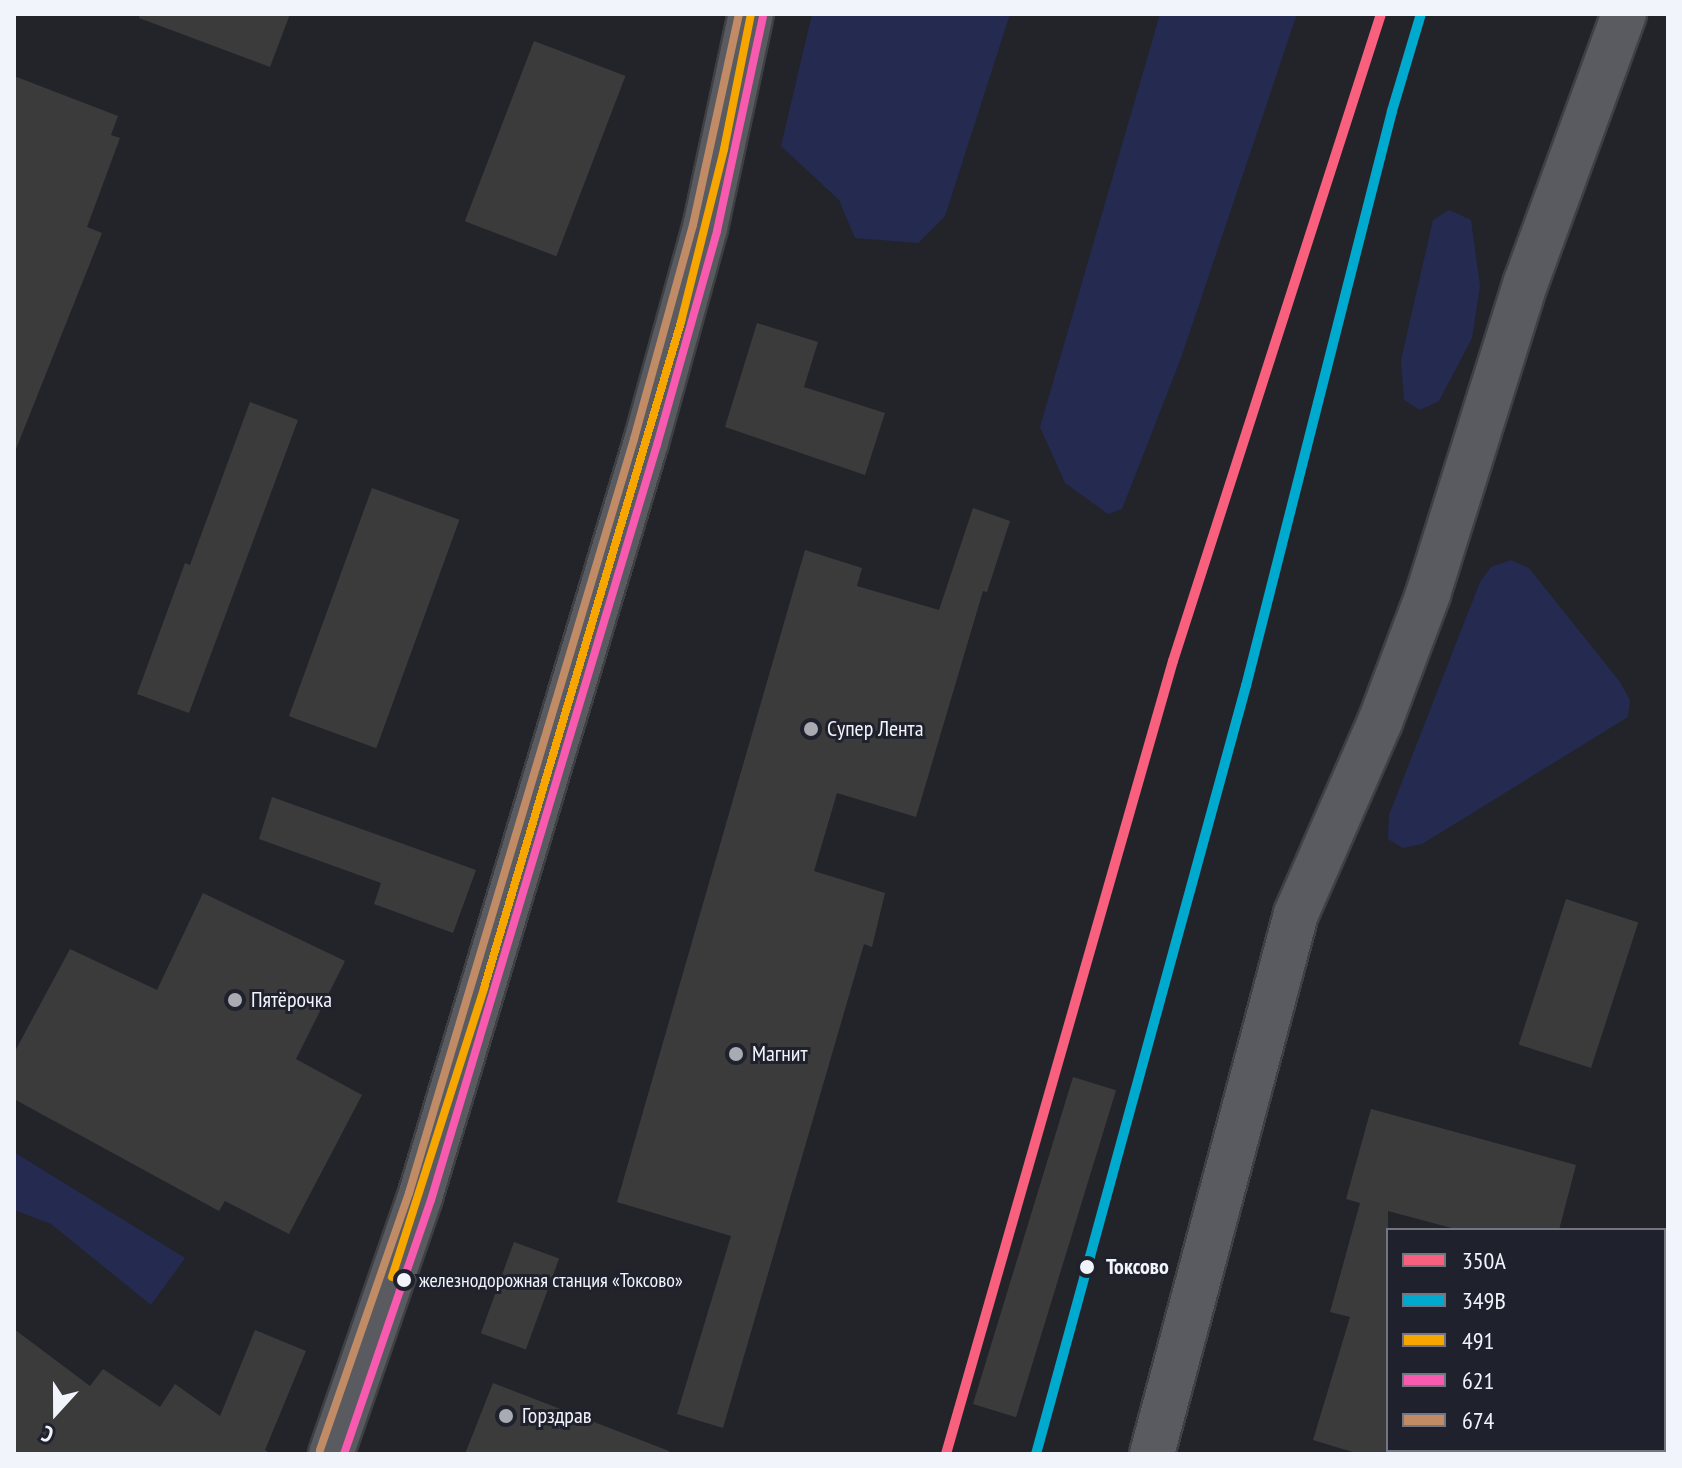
<!DOCTYPE html>
<meta charset="utf-8">
<style>
body{margin:0}
#map{position:relative;width:1682px;height:1468px;overflow:hidden;background:#22242a;font-family:"PT Sans Narrow",sans-serif}
div>[style]{position:absolute}
.green>*{inset:0;background:#252a50}
.building>*{inset:0;background:#3c3b3c;transform-origin:0 0}
.roads{filter:drop-shadow(2px 0 #3e4044) drop-shadow(-2px 0 #3e4044) drop-shadow(0 2px #3e4044) drop-shadow(0 -2px #3e4044)}
.minor>*{height:44px;margin:-22px;padding:0 22px;transform-origin:22px;border-radius:22px;background:#595b60}
.bus-1>*{height:8px;margin:-4px;padding:0 4px;transform-origin:4px;border-radius:4px;background:#f7a600}
.bus-2>*{height:8px;margin:-4px;padding:0 4px;transform-origin:4px;border-radius:4px;background:#f75aaf}
.bus-3>*{height:8px;margin:-4px;padding:0 4px;transform-origin:4px;border-radius:4px;background:#c18c65}
.rail-1>*{height:10px;margin:-5px;padding:0 5px;transform-origin:5px;border-radius:5px;background:#f8607d}
.rail-2>*{height:10px;margin:-5px;padding:0 5px;transform-origin:5px;border-radius:5px;background:#00a9ce}
.dots>*{width:22px;height:22px;translate:-50% -50%;box-sizing:border-box;border:4px solid #1f222d;border-radius:50%}
span{translate:-50% -50%;white-space:nowrap;text-align:center;line-height:1.15;-webkit-text-stroke:6px #1f222d;paint-order:stroke}
.bus-label{font-size:20px;color:#f2f4fc}
.left{translate:0 -50%;text-align:left}
.poi-label{font-size:22px;color:#f2f4fc}
.stop-label{font-size:22px;color:#f2f4fc;font-weight:700}
.frame{position:absolute;inset:0;border:16px solid #f2f4fc;pointer-events:none}
.legend{position:absolute;left:1386px;top:1228px;width:280px;height:224px;box-sizing:border-box;background:#1f222d;border:2px solid #737680;margin:0;padding:10px 14px;list-style:none;font-size:24px;color:#f2f4fc}
.legend li{display:flex;align-items:center;gap:16px;height:40px}
.legend b{width:40px;border:2px solid #737680}
.north{position:absolute;left:16px;top:1372px;width:80px;height:80px;-webkit-text-stroke:6px #1f222d;paint-order:stroke;rotate:201deg;font-size:22px;font-weight:700;line-height:32px;text-align:center;color:#f2f4fc}
.north::after{content:'';display:block;margin:auto;width:28px;height:36px;background:#f2f4fc;clip-path:polygon(50% 0,100% 100%,50% 72%,0 100%)}
</style>
<div id="map">
<div class="green">
<div style="clip-path:polygon(812px 14px,1010px 14px,945px 216px,918px 243px,855px 238px,839px 200px,781px 146px)"></div>
<div style="clip-path:polygon(1160px 14px,1297px 14px,1181px 358px,1122px 509px,1108px 514px,1065px 483px,1040px 427px)"></div>
<div style="clip-path:polygon(1449px 210px,1471px 220px,1480px 286px,1472px 338px,1439px 401px,1420px 410px,1404px 400px,1401px 360px,1433px 220px)"></div>
<div style="clip-path:polygon(1511px 560px,1529px 568px,1620px 682px,1630px 700px,1628px 717px,1422px 844px,1403px 848px,1388px 839px,1389px 815px,1480px 582px,1491px 567px)"></div>
<div style="clip-path:polygon(14px 1152px,185px 1258px,151px 1305px,51px 1224px,14px 1210px)"></div>
</div>
<div class="building">
<div style="clip-path:polygon(140px 14px,290px 14px,270px 67px,139px 18px)"></div>
<div style="left:534px;top:41px;width:98px;height:193px;rotate:21deg"></div>
<div style="clip-path:polygon(14px 76px,118px 116px,111px 135px,120px 138px,87px 227px,102px 233px,16px 449px)"></div>
<div style="clip-path:polygon(757px 323px,818px 342px,804px 387px,885px 413px,865px 475px,725px 427px)"></div>
<div style="clip-path:polygon(250px 402px,298px 420px,189px 713px,137px 694px,185px 563px,190px 565px)"></div>
<div style="left:372px;top:488px;width:93px;height:243px;rotate:20deg"></div>
<div style="clip-path:polygon(973px 508px,1010px 521px,987px 592px,983px 591px,916px 817px,837px 793px,814px 871px,885px 893px,872px 947px,864px 944px,723px 1428px,677px 1414px,731px 1236px,617px 1202px,805px 550px,862px 568px,857px 586px,939px 610px)"></div>
<div style="clip-path:polygon(272px 797px,476px 870px,453px 933px,374px 904px,381px 883px,259px 839px)"></div>
<div style="clip-path:polygon(203px 893px,345px 961px,296px 1059px,362px 1095px,289px 1234px,225px 1201px,219px 1211px,14px 1099px,14px 1053px,70px 949px,157px 990px)"></div>
<div style="left:1566px;top:899px;width:76px;height:153px;rotate:18deg"></div>
<div style="left:1073px;top:1077px;width:45px;height:342px;rotate:17deg"></div>
<div style="clip-path:polygon(1371px 1109px,1576px 1165px,1559px 1230px,1459px 1230px,1388px 1211px,1388px 1454px,1359px 1454px,1313px 1440px,1350px 1317px,1330px 1312px,1360px 1203px,1346px 1199px)"></div>
<div style="left:514px;top:1242px;width:48px;height:97px;rotate:20deg"></div>
<div style="clip-path:polygon(14px 1329px,90px 1386px,103px 1369px,160px 1407px,175px 1384px,220px 1416px,255px 1330px,306px 1351px,265px 1450px,271px 1454px,14px 1454px)"></div>
<div style="clip-path:polygon(493px 1383px,669px 1451px,668px 1454px,465px 1454px)"></div>
</div>
<div class="roads">
<div class="minor">
<div style="left:331px;top:1454px;width:272px;rotate:-70.9deg"></div>
<div style="left:420px;top:1197px;width:788px;rotate:-73.34deg"></div>
<div style="left:646px;top:442px;width:222px;rotate:-74.6deg"></div>
<div style="left:705px;top:228px;width:219px;rotate:-77.9deg"></div>
<div style="left:1152px;top:1454px;width:559px;rotate:-75.07deg"></div>
<div style="left:1296px;top:914px;width:210px;rotate:-66.4deg"></div>
<div style="left:1380px;top:722px;width:137px;rotate:-69.4deg"></div>
<div style="left:1428px;top:594px;width:327px;rotate:-72.6deg"></div>
<div style="left:1526px;top:282px;width:285px;rotate:-69.9deg"></div>
</div>
</div>
<div class="bus-1">
<div style="left:392px;top:1277px;width:303px;rotate:-72.3deg"></div>
<div style="left:484px;top:988px;width:695px;rotate:-73.52deg"></div>
<div style="left:681px;top:322px;width:178px;rotate:-76deg"></div>
<div style="left:724px;top:149px;width:138px;rotate:-78.7deg"></div>
</div>
<div class="bus-2">
<div style="left:344px;top:1454px;width:268px;rotate:-71.1deg"></div>
<div style="left:431px;top:1200px;width:788px;rotate:-73.34deg"></div>
<div style="left:657px;top:445px;width:222px;rotate:-74.3deg"></div>
<div style="left:717px;top:231px;width:219px;rotate:-77.9deg"></div>
</div>
<div class="bus-3">
<div style="left:320px;top:1450px;width:272px;rotate:-70.9deg"></div>
<div style="left:409px;top:1193px;width:787px;rotate:-73.38deg"></div>
<div style="left:634px;top:439px;width:222px;rotate:-74.6deg"></div>
<div style="left:693px;top:225px;width:216px;rotate:-77.7deg"></div>
</div>
<div class="rail-1">
<div style="left:946px;top:1454px;width:825px;rotate:-74.03deg"></div>
<div style="left:1173px;top:661px;width:680px;rotate:-72.18deg"></div>
</div>
<div class="rail-2">
<div style="left:1036px;top:1454px;width:796px;rotate:-74.71deg"></div>
<div style="left:1246px;top:686px;width:593px;rotate:-75.75deg"></div>
<div style="left:1392px;top:111px;width:101px;rotate:-73.4deg"></div>
</div>
<div class="dots">
<div style="left:811px;top:729px;background:#a9abb2"></div>
<div style="left:235px;top:1000px;background:#a9abb2"></div>
<div style="left:736px;top:1054px;background:#a9abb2"></div>
<div style="left:1087px;top:1267px;background:#f2f4fc"></div>
<div style="left:404px;top:1280px;background:#f2f4fc"></div>
<div style="left:506px;top:1416px;background:#a9abb2"></div>
</div>
<div class="bus-label">
<span class="left" style="left:419px;top:1280px">железнодорожная станция «Токсово»</span>
</div>
<div class="poi-label">
<span class="left" style="left:827px;top:729px">Супер Лента</span>
<span class="left" style="left:251px;top:1000px">Пятёрочка</span>
<span class="left" style="left:752px;top:1054px">Магнит</span>
<span class="left" style="left:522px;top:1416px">Горздрав</span>
</div>
<div class="stop-label">
<span class="left" style="left:1106px;top:1267px">Токсово</span>
</div>
<div class="frame"></div>
<ul class="legend">
<li><b style="height:10px;background:#f8607d"></b>350А</li>
<li><b style="height:10px;background:#00a9ce"></b>349В</li>
<li><b style="height:10px;background:#f7a600"></b>491</li>
<li><b style="height:10px;background:#f75aaf"></b>621</li>
<li><b style="height:10px;background:#c18c65"></b>674</li>
</ul>
<div class="north">С</div>
</div>
